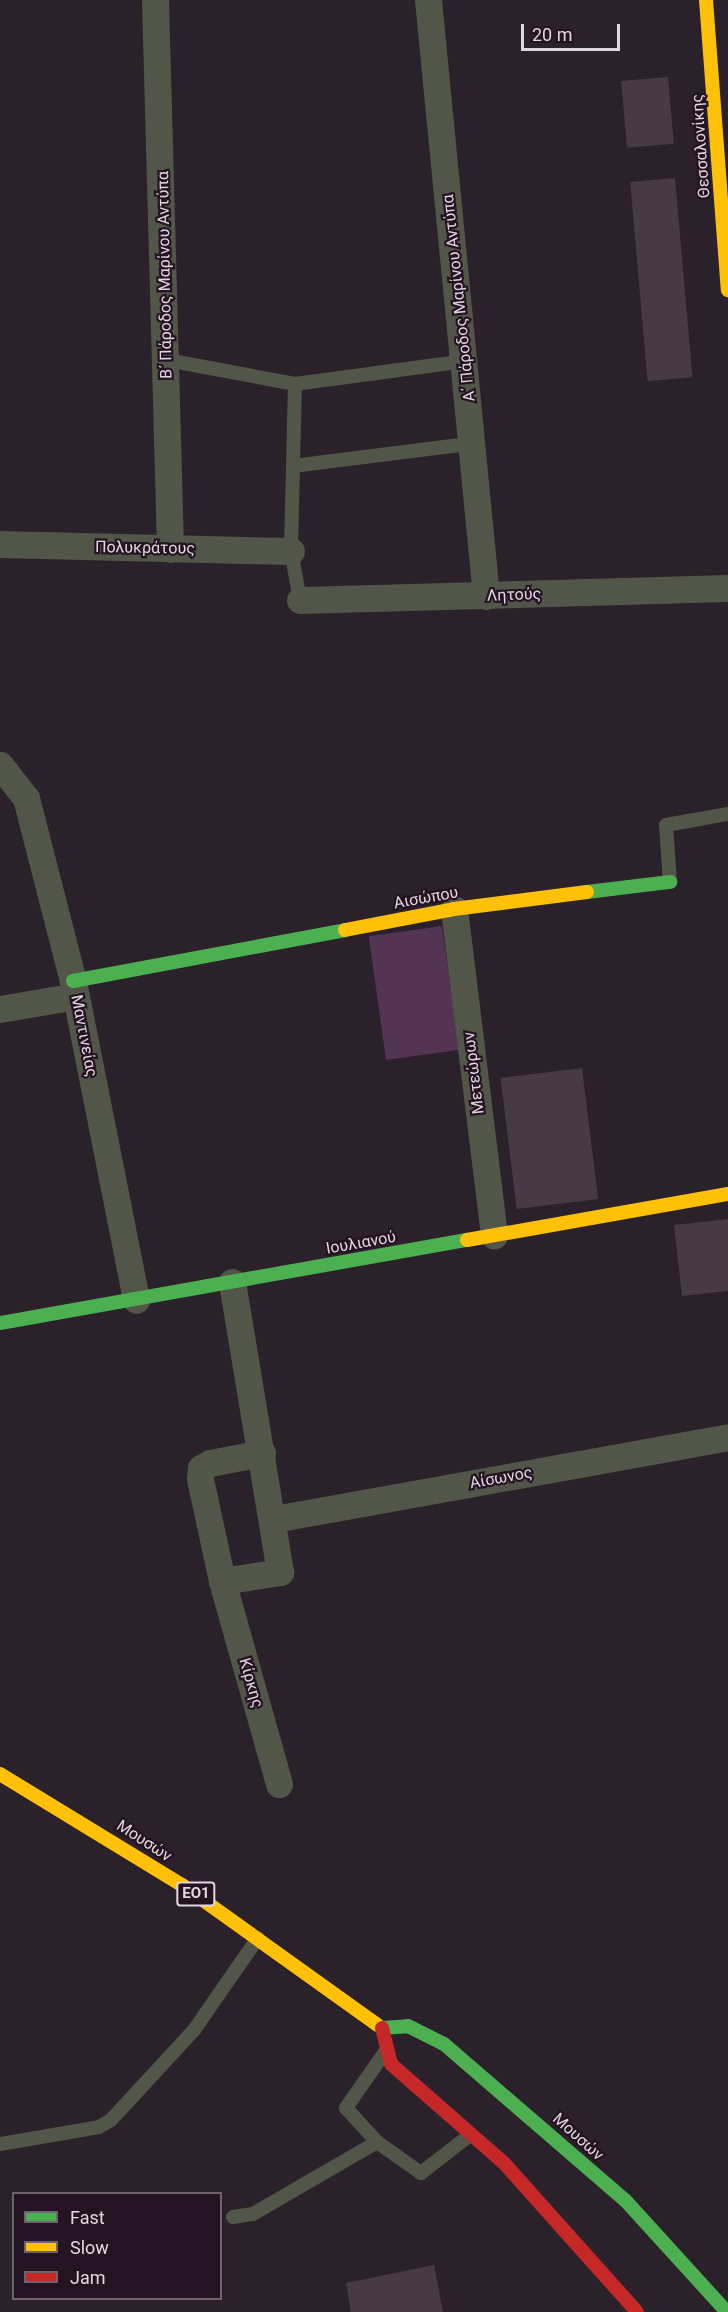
<!DOCTYPE html>
<meta charset="utf-8">
<style>
body{margin:0}
#map{position:relative;width:728px;height:2312px;overflow:hidden;background:#2a212a;font-family:Roboto,sans-serif}
div>[style]{position:absolute}
.green>*{inset:0;background:#533452;transform-origin:0 0}
.building>*{inset:0;background:#483947;transform-origin:0 0}
.lane>*{height:14px;margin:-7px;padding:0 7px;transform-origin:7px;border-radius:7px;background:#515648}
.street>*{height:27px;margin:-13.5px;padding:0 13.5px;transform-origin:13.5px;border-radius:13.5px;background:#515648}
.fast>*{height:14px;margin:-7px;padding:0 7px;transform-origin:7px;border-radius:7px;background:#4caf50}
.slow>*{height:14px;margin:-7px;padding:0 7px;transform-origin:7px;border-radius:7px;background:#ffc107}
.jam>*{height:14px;margin:-7px;padding:0 7px;transform-origin:7px;border-radius:7px;background:#c62828}
span{translate:-50% -50%;white-space:nowrap;text-align:center;line-height:1.15;-webkit-text-stroke:4.5px #241323;paint-order:stroke}
.shield-label span{padding:2px 4px;background:#241323;border:2px solid;border-radius:4px;-webkit-text-stroke-width:0}
.shield-label{font-size:15px;color:#e2d6e1;font-weight:700}
.street-label{font-size:16px;color:#e2d6e1}
.legend{position:absolute;left:12px;top:2192px;width:210px;height:108px;box-sizing:border-box;background:#241323;border:2px solid #70616f;margin:0;padding:8px 10px;list-style:none;font-size:18px;color:#e2d6e1}
.legend li{display:flex;align-items:center;gap:12px;height:30px}
.legend b{width:30px;border:2px solid #70616f}
.scale{position:absolute;left:521px;top:24px;width:99px;height:27px;box-sizing:border-box;border:3px solid #e2d6e1;border-top:0;padding-left:8px;font-size:18px;line-height:21px;white-space:nowrap;color:#e2d6e1;-webkit-text-stroke:4px #241323;paint-order:stroke}
</style>
<div id="map">
<div class="green">
<div style="left:442px;top:926px;width:125px;height:74px;rotate:82deg"></div>
</div>
<div class="building">
<div style="left:668px;top:77px;width:67px;height:47px;rotate:85deg"></div>
<div style="left:675px;top:178px;width:200px;height:45px;rotate:85deg"></div>
<div style="left:582px;top:1068px;width:132px;height:82px;rotate:83deg"></div>
<div style="clip-path:polygon(728px 1219px,728px 1291px,682px 1296px,674px 1225px)"></div>
<div style="clip-path:polygon(434px 2265px,443px 2312px,351px 2312px,346px 2283px)"></div>
</div>
<div class="lane">
<div style="left:167px;top:360px;width:130px;rotate:10.6deg"></div>
<div style="left:295px;top:384px;width:167px;rotate:91.4deg"></div>
<div style="left:291px;top:551px;width:50px;rotate:79.6deg"></div>
<div style="left:295px;top:384px;width:172px;rotate:-7.7deg"></div>
<div style="left:293px;top:466px;width:182px;rotate:-7.2deg"></div>
<div style="left:670px;top:882px;width:57px;rotate:-94deg"></div>
<div style="left:666px;top:825px;width:63px;rotate:-10.1deg"></div>
<div style="left:385px;top:2052px;width:68px;rotate:124.9deg"></div>
<div style="left:346px;top:2108px;width:46px;rotate:47.6deg"></div>
<div style="left:377px;top:2142px;width:54px;rotate:35.2deg"></div>
<div style="left:421px;top:2173px;width:62px;rotate:-37.8deg"></div>
<div style="left:0;top:2144px;width:100px;rotate:-9.7deg"></div>
<div style="left:99px;top:2127px;width:14px;rotate:-30deg"></div>
<div style="left:111px;top:2120px;width:122px;rotate:-47.3deg"></div>
<div style="left:194px;top:2030px;width:112px;rotate:-55.2deg"></div>
<div style="left:233px;top:2217px;width:20px;rotate:-9deg"></div>
<div style="left:253px;top:2214px;width:143px;rotate:-30.1deg"></div>
</div>
<div class="street">
<div style="left:155px;top:0;width:549px;rotate:88.43deg"></div>
<div style="left:428px;top:0;width:599px;rotate:84.44deg"></div>
<div style="left:0;top:544px;width:291px;rotate:1.4deg"></div>
<div style="left:300px;top:600px;width:428px;rotate:-1.6deg"></div>
<div style="left:0;top:765px;width:42px;rotate:51.8deg"></div>
<div style="left:26px;top:798px;width:189px;rotate:75.6deg"></div>
<div style="left:73px;top:981px;width:325px;rotate:78.8deg"></div>
<div style="left:454px;top:909px;width:329px;rotate:83deg"></div>
<div style="left:0;top:1009px;width:77px;rotate:-9.7deg"></div>
<div style="left:262px;top:1453px;width:53px;rotate:169.1deg"></div>
<div style="left:210px;top:1463px;width:10px;rotate:151deg"></div>
<div style="left:201px;top:1468px;width:11px;rotate:95deg"></div>
<div style="left:200px;top:1479px;width:104px;rotate:77.8deg"></div>
<div style="left:222px;top:1581px;width:211px;rotate:74.3deg"></div>
<div style="left:274px;top:1519px;width:461px;rotate:-10.2deg"></div>
<div style="left:222px;top:1581px;width:59px;rotate:-8.8deg"></div>
<div style="left:280px;top:1572px;width:294px;rotate:-99.4deg"></div>
</div>
<div class="fast">
<div style="left:587px;top:892px;width:84px;rotate:-6.9deg"></div>
<div style="left:73px;top:981px;width:277px;rotate:-10.6deg"></div>
<div style="left:0;top:1323px;width:474px;rotate:-10.1deg"></div>
<div style="left:376px;top:2024px;width:7px;rotate:34deg"></div>
<div style="left:382px;top:2028px;width:26px;rotate:-4deg"></div>
<div style="left:408px;top:2026px;width:40px;rotate:26.6deg"></div>
<div style="left:444px;top:2044px;width:239px;rotate:40.8deg"></div>
<div style="left:625px;top:2200px;width:151px;rotate:47.7deg"></div>
</div>
<div class="slow">
<div style="left:706px;top:0;width:291px;rotate:85.7deg"></div>
<div style="left:345px;top:930px;width:111px;rotate:-10.9deg"></div>
<div style="left:454px;top:909px;width:134px;rotate:-7.3deg"></div>
<div style="left:467px;top:1240px;width:265px;rotate:-10deg"></div>
<div style="left:0;top:1774px;width:213px;rotate:31.4deg"></div>
<div style="left:182px;top:1885px;width:239px;rotate:35.6deg"></div>
</div>
<div class="jam">
<div style="left:382px;top:2028px;width:37px;rotate:76deg"></div>
<div style="left:391px;top:2064px;width:149px;rotate:41.2deg"></div>
<div style="left:503px;top:2162px;width:201px;rotate:48.2deg"></div>
</div>
<div class="shield-label">
<span style="left:196px;top:1894px">ΕΟ1</span>
</div>
<div class="street-label">
<span style="left:701px;top:146px;rotate:-94deg">Θεσσαλονίκης</span>
<span style="left:165px;top:275px;rotate:-91deg">Β΄ Πάροδος Μαρίνου Αντύπα</span>
<span style="left:459px;top:298px;rotate:-96deg">Α΄ Πάροδος Μαρίνου Αντύπα</span>
<span style="left:145px;top:548px;rotate:1deg">Πολυκράτους</span>
<span style="left:514px;top:595px;rotate:-2deg">Λητούς</span>
<span style="left:426px;top:898px;rotate:-10deg">Αισώπου</span>
<span style="left:84px;top:1036px;rotate:79deg">Μαντινείας</span>
<span style="left:474px;top:1073px;rotate:-97deg">Μετεώρων</span>
<span style="left:361px;top:1243px;rotate:-10deg">Ιουλιανού</span>
<span style="left:501px;top:1478px;rotate:-10deg">Αίσωνος</span>
<span style="left:251px;top:1683px;rotate:74deg">Κίρκης</span>
<span style="left:144px;top:1841px;rotate:33deg">Μουσών</span>
<span style="left:578px;top:2137px;rotate:42deg">Μουσών</span>
</div>
<ul class="legend">
<li><b style="height:8px;background:#4caf50"></b>Fast</li>
<li><b style="height:8px;background:#ffc107"></b>Slow</li>
<li><b style="height:8px;background:#c62828"></b>Jam</li>
</ul>
<div class="scale">20 m</div>
</div>
